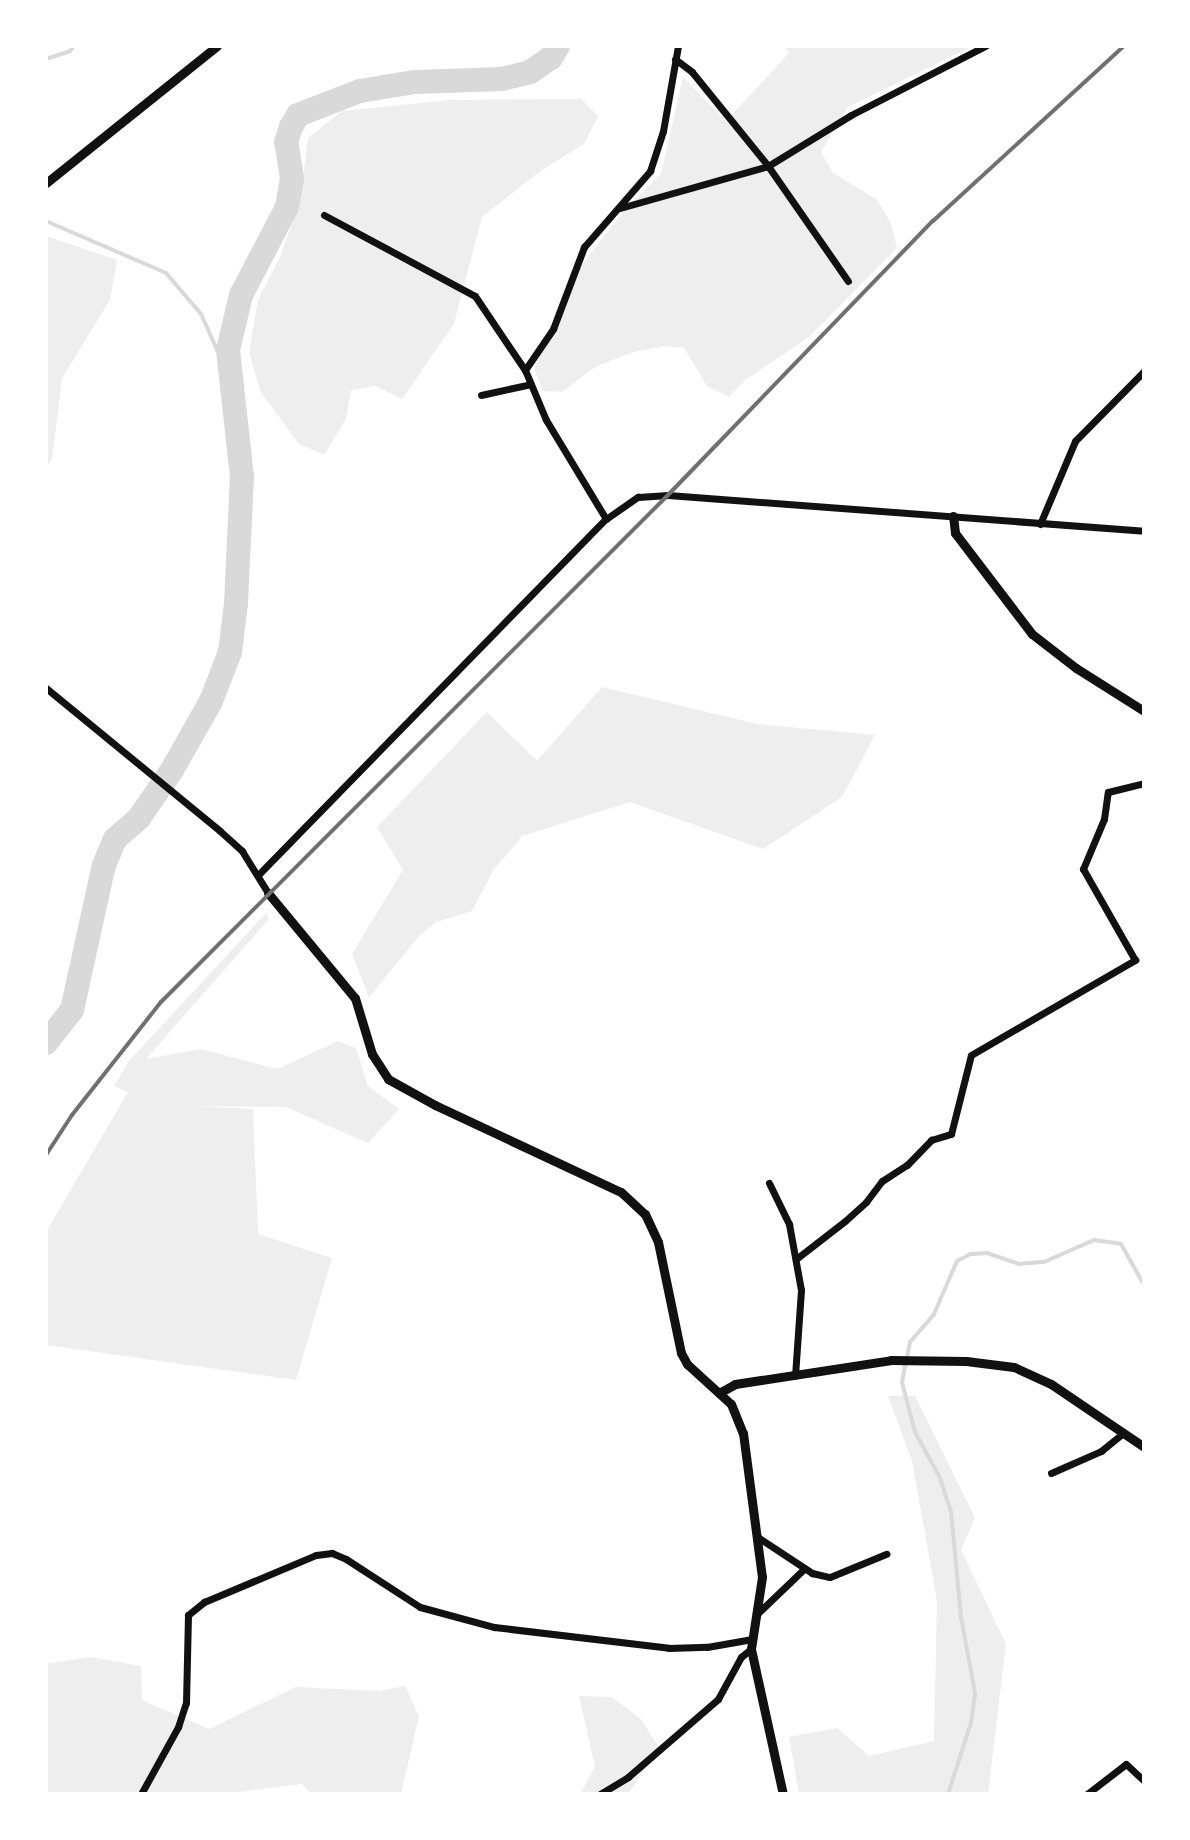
<!DOCTYPE html>
<style>
body{margin:0}
#map{position:relative;width:1190px;height:1840px;overflow:hidden;background:#fff;font-family:"PT Sans",sans-serif}
div>[style]{position:absolute}
.green>*{inset:0;background:#eee}
.stream>*{height:4px;margin:-2px;padding:0 2px;transform-origin:2px;border-radius:2px;background:#d9d9d9}
.river>*{height:24px;margin:-12px;padding:0 12px;transform-origin:12px;border-radius:12px;background:#d9d9d9}
.minor>*{height:7px;margin:-3.5px;padding:0 3.5px;transform-origin:3.5px;border-radius:3.5px;background:#111}
.tertiary>*{height:9px;margin:-4.5px;padding:0 4.5px;transform-origin:4.5px;border-radius:4.5px;background:#111}
.rail>*{height:4px;margin:-2px;padding:0 2px;transform-origin:2px;border-radius:2px;background:#707070}
span{translate:-50% -50%;white-space:nowrap;text-align:center;line-height:1.15;-webkit-text-stroke:7px #fff;paint-order:stroke}
.frame{position:absolute;inset:0;border:48px solid #fff;pointer-events:none}
</style>
<div id="map">
<div class="green">
<div style="clip-path:polygon(784px 46px,973px 46px,848px 107px,821px 152px,832px 172px,877px 200px,891px 223px,897px 248px,810px 336px,743px 382px,729px 397px,707px 386px,684px 348px,665px 346px,633px 352px,595px 367px,562px 392px,543px 391px,534px 369px,556px 312px,584px 262px,628px 206px,661px 174px,683px 77px,726px 121px,789px 53px)"></div>
<div style="clip-path:polygon(581px 99px,598px 116px,584px 144px,539px 172px,482px 217px,454px 324px,402px 399px,375px 386px,351px 390px,346px 419px,324px 455px,299px 444px,260px 391px,249px 352px,258px 300px,280px 257px,300px 201px,308px 138px,342px 111px,451px 100px)"></div>
<div style="clip-path:polygon(46px 236px,117px 260px,110px 300px,62px 378px,52px 459px,46px 467px)"></div>
<div style="clip-path:polygon(602px 687px,757px 724px,875px 735px,842px 797px,763px 849px,630px 802px,519px 837px,521px 838px,494px 869px,472px 911px,436px 922px,420px 935px,369px 997px,352px 954px,403px 870px,377px 827px,487px 712px,537px 761px)"></div>
<div style="clip-path:polygon(266px 913px,269px 919px,146px 1059px,201px 1049px,277px 1069px,338px 1041px,356px 1048px,368px 1086px,399px 1109px,368px 1143px,286px 1107px,197px 1106px,253px 1109px,258px 1234px,332px 1258px,296px 1380px,46px 1345px,46px 1232px,128px 1092px,114px 1086px,129px 1061px)"></div>
<div style="clip-path:polygon(888px 1396px,915px 1396px,975px 1518px,961px 1550px,1006px 1644px,988px 1794px,799px 1794px,789px 1737px,837px 1728px,869px 1756px,934px 1741px,937px 1601px,912px 1461px)"></div>
<div style="clip-path:polygon(90px 1657px,141px 1666px,142px 1700px,209px 1729px,296px 1687px,379px 1691px,405px 1686px,419px 1716px,401px 1794px,312px 1794px,301px 1784px,222px 1794px,46px 1794px,46px 1664px)"></div>
<div style="clip-path:polygon(579px 1696px,612px 1697px,641px 1719px,660px 1749px,628px 1794px,580px 1794px,595px 1767px)"></div>
</div>
<div class="stream">
<div style="left:46px;top:59px;width:25px;rotate:-18deg"></div>
<div style="left:70px;top:51px;width:6px;rotate:-51deg"></div>
<div style="left:46px;top:221px;width:131px;rotate:23.4deg"></div>
<div style="left:166px;top:273px;width:54px;rotate:49.5deg"></div>
<div style="left:201px;top:314px;width:39px;rotate:66deg"></div>
<div style="left:217px;top:350px;width:16px;rotate:43deg"></div>
<div style="left:948px;top:1794px;width:75px;rotate:-72.1deg"></div>
<div style="left:971px;top:1723px;width:30px;rotate:-82deg"></div>
<div style="left:975px;top:1693px;width:77px;rotate:-100.4deg"></div>
<div style="left:961px;top:1617px;width:105px;rotate:-95.4deg"></div>
<div style="left:951px;top:1512px;width:36px;rotate:-108deg"></div>
<div style="left:940px;top:1478px;width:52px;rotate:-118.5deg"></div>
<div style="left:915px;top:1432px;width:52px;rotate:-104.6deg"></div>
<div style="left:902px;top:1382px;width:41px;rotate:-78.7deg"></div>
<div style="left:910px;top:1342px;width:37px;rotate:-49deg"></div>
<div style="left:934px;top:1314px;width:58px;rotate:-66.5deg"></div>
<div style="left:957px;top:1261px;width:16px;rotate:-27deg"></div>
<div style="left:971px;top:1254px;width:16px;rotate:-4deg"></div>
<div style="left:987px;top:1253px;width:34px;rotate:19deg"></div>
<div style="left:1019px;top:1264px;width:25px;rotate:-5deg"></div>
<div style="left:1044px;top:1262px;width:55px;rotate:-23.7deg"></div>
<div style="left:1094px;top:1240px;width:27px;rotate:8deg"></div>
<div style="left:1121px;top:1244px;width:47px;rotate:60.7deg"></div>
</div>
<div class="river">
<div style="left:46px;top:1043px;width:42px;rotate:-51.8deg"></div>
<div style="left:72px;top:1010px;width:148px;rotate:-77.6deg"></div>
<div style="left:104px;top:865px;width:28px;rotate:-67deg"></div>
<div style="left:115px;top:839px;width:32px;rotate:-41deg"></div>
<div style="left:139px;top:818px;width:58px;rotate:-55.5deg"></div>
<div style="left:172px;top:770px;width:79px;rotate:-60.5deg"></div>
<div style="left:211px;top:701px;width:53px;rotate:-68.8deg"></div>
<div style="left:230px;top:652px;width:49px;rotate:-83deg"></div>
<div style="left:236px;top:603px;width:126px;rotate:-87.3deg"></div>
<div style="left:242px;top:477px;width:128px;rotate:-96.3deg"></div>
<div style="left:228px;top:350px;width:57px;rotate:-76.7deg"></div>
<div style="left:241px;top:295px;width:99px;rotate:-62.4deg"></div>
<div style="left:287px;top:207px;width:29px;rotate:-80deg"></div>
<div style="left:292px;top:178px;width:36px;rotate:-99deg"></div>
<div style="left:286px;top:142px;width:16px;rotate:-72deg"></div>
<div style="left:291px;top:127px;width:14px;rotate:-60deg"></div>
<div style="left:298px;top:115px;width:66px;rotate:-21.2deg"></div>
<div style="left:360px;top:91px;width:56px;rotate:-9.3deg"></div>
<div style="left:415px;top:82px;width:87px;rotate:-2deg"></div>
<div style="left:502px;top:79px;width:29px;rotate:-14deg"></div>
<div style="left:530px;top:72px;width:25px;rotate:-34deg"></div>
<div style="left:551px;top:58px;width:14px;rotate:-60deg"></div>
</div>
<div class="minor">
<div style="left:675px;top:59px;width:21px;rotate:37deg"></div>
<div style="left:692px;top:72px;width:121px;rotate:51deg"></div>
<div style="left:768px;top:166px;width:140px;rotate:55.2deg"></div>
<div style="left:620px;top:208px;width:154px;rotate:-15.8deg"></div>
<div style="left:768px;top:166px;width:97px;rotate:-31.6deg"></div>
<div style="left:851px;top:115px;width:151px;rotate:-27.2deg"></div>
<div style="left:324px;top:215px;width:171px;rotate:28.2deg"></div>
<div style="left:475px;top:296px;width:89px;rotate:56deg"></div>
<div style="left:481px;top:395px;width:51px;rotate:-12.4deg"></div>
<div style="left:606px;top:519px;width:116px;rotate:-121.2deg"></div>
<div style="left:546px;top:420px;width:54px;rotate:-112.8deg"></div>
<div style="left:525px;top:370px;width:50px;rotate:-55.7deg"></div>
<div style="left:553px;top:329px;width:88px;rotate:-69.3deg"></div>
<div style="left:584px;top:247px;width:101px;rotate:-49deg"></div>
<div style="left:650px;top:171px;width:42px;rotate:-72deg"></div>
<div style="left:663px;top:131px;width:86px;rotate:-80deg"></div>
<div style="left:1040px;top:524px;width:90px;rotate:-67.1deg"></div>
<div style="left:1075px;top:441px;width:98px;rotate:-45.4deg"></div>
<div style="left:46px;top:688px;width:225px;rotate:39.4deg"></div>
<div style="left:220px;top:831px;width:30px;rotate:42deg"></div>
<div style="left:242px;top:851px;width:49px;rotate:58.2deg"></div>
<div style="left:258px;top:875px;width:498px;rotate:-45.7deg"></div>
<div style="left:606px;top:519px;width:39px;rotate:-35deg"></div>
<div style="left:638px;top:497px;width:30px;rotate:-4deg"></div>
<div style="left:668px;top:495px;width:477px;rotate:4.3deg"></div>
<div style="left:769px;top:1183px;width:46px;rotate:64deg"></div>
<div style="left:789px;top:1224px;width:67px;rotate:79.7deg"></div>
<div style="left:801px;top:1290px;width:86px;rotate:94deg"></div>
<div style="left:796px;top:1259px;width:62px;rotate:-37.8deg"></div>
<div style="left:845px;top:1221px;width:28px;rotate:-42deg"></div>
<div style="left:866px;top:1202px;width:26px;rotate:-53deg"></div>
<div style="left:882px;top:1181px;width:30px;rotate:-33deg"></div>
<div style="left:907px;top:1165px;width:35px;rotate:-46deg"></div>
<div style="left:931px;top:1140px;width:21px;rotate:-17deg"></div>
<div style="left:951px;top:1134px;width:81px;rotate:-75.8deg"></div>
<div style="left:971px;top:1055px;width:190px;rotate:-30.1deg"></div>
<div style="left:1135px;top:960px;width:105px;rotate:-119.7deg"></div>
<div style="left:1083px;top:869px;width:54px;rotate:-67.2deg"></div>
<div style="left:1104px;top:819px;width:27px;rotate:-82deg"></div>
<div style="left:1108px;top:792px;width:37px;rotate:-14deg"></div>
<div style="left:1051px;top:1473px;width:55px;rotate:-23.7deg"></div>
<div style="left:1101px;top:1451px;width:28px;rotate:-39deg"></div>
<div style="left:759px;top:1538px;width:64px;rotate:33.4deg"></div>
<div style="left:812px;top:1573px;width:18px;rotate:13deg"></div>
<div style="left:830px;top:1577px;width:61px;rotate:-22.3deg"></div>
<div style="left:757px;top:1614px;width:65px;rotate:-43.8deg"></div>
<div style="left:141px;top:1794px;width:77px;rotate:-61.1deg"></div>
<div style="left:178px;top:1727px;width:25px;rotate:-72deg"></div>
<div style="left:186px;top:1703px;width:88px;rotate:-88.7deg"></div>
<div style="left:188px;top:1615px;width:21px;rotate:-39deg"></div>
<div style="left:204px;top:1602px;width:121px;rotate:-22.8deg"></div>
<div style="left:316px;top:1555px;width:16px;rotate:-7deg"></div>
<div style="left:332px;top:1553px;width:15px;rotate:23deg"></div>
<div style="left:346px;top:1559px;width:88px;rotate:33deg"></div>
<div style="left:420px;top:1607px;width:77px;rotate:15.1deg"></div>
<div style="left:494px;top:1627px;width:176px;rotate:6.8deg"></div>
<div style="left:669px;top:1648px;width:38px;rotate:-2deg"></div>
<div style="left:707px;top:1647px;width:46px;rotate:-10.1deg"></div>
<div style="left:600px;top:1794px;width:33px;rotate:-31deg"></div>
<div style="left:628px;top:1777px;width:119px;rotate:-40.9deg"></div>
<div style="left:718px;top:1699px;width:48px;rotate:-61.3deg"></div>
<div style="left:741px;top:1657px;width:13px;rotate:-39deg"></div>
<div style="left:1087px;top:1794px;width:49px;rotate:-37.6deg"></div>
<div style="left:1126px;top:1764px;width:25px;rotate:43deg"></div>
</div>
<div class="tertiary">
<div style="left:46px;top:183px;width:219px;rotate:-38.7deg"></div>
<div style="left:953px;top:516px;width:17px;rotate:83deg"></div>
<div style="left:955px;top:533px;width:127px;rotate:52.7deg"></div>
<div style="left:1032px;top:634px;width:56px;rotate:37.7deg"></div>
<div style="left:1076px;top:668px;width:80px;rotate:32.3deg"></div>
<div style="left:268px;top:893px;width:136px;rotate:50.4deg"></div>
<div style="left:355px;top:998px;width:59px;rotate:73.1deg"></div>
<div style="left:372px;top:1054px;width:30px;rotate:57deg"></div>
<div style="left:388px;top:1079px;width:54px;rotate:29deg"></div>
<div style="left:435px;top:1105px;width:205px;rotate:25.1deg"></div>
<div style="left:621px;top:1192px;width:33px;rotate:43deg"></div>
<div style="left:645px;top:1214px;width:31px;rotate:65deg"></div>
<div style="left:658px;top:1242px;width:113px;rotate:78.3deg"></div>
<div style="left:681px;top:1353px;width:13px;rotate:61deg"></div>
<div style="left:687px;top:1364px;width:59px;rotate:42.3deg"></div>
<div style="left:731px;top:1404px;width:31px;rotate:68deg"></div>
<div style="left:743px;top:1433px;width:145px;rotate:82.5deg"></div>
<div style="left:762px;top:1577px;width:73px;rotate:98.7deg"></div>
<div style="left:751px;top:1649px;width:148px;rotate:77.6deg"></div>
<div style="left:719px;top:1393px;width:18px;rotate:-29deg"></div>
<div style="left:735px;top:1384px;width:158px;rotate:-8.7deg"></div>
<div style="left:891px;top:1360px;width:75px;rotate:0.8deg"></div>
<div style="left:966px;top:1361px;width:48px;rotate:7.1deg"></div>
<div style="left:1014px;top:1367px;width:41px;rotate:24.7deg"></div>
<div style="left:1051px;top:1384px;width:112px;rotate:34.1deg"></div>
</div>
<div class="rail">
<div style="left:46px;top:1155px;width:48px;rotate:-57deg"></div>
<div style="left:72px;top:1115px;width:144px;rotate:-51.8deg"></div>
<div style="left:161px;top:1002px;width:717px;rotate:-45deg"></div>
<div style="left:668px;top:495px;width:381px;rotate:-46deg"></div>
<div style="left:933px;top:221px;width:259px;rotate:-42.5deg"></div>
</div>
<div class="frame"></div>
</div>
